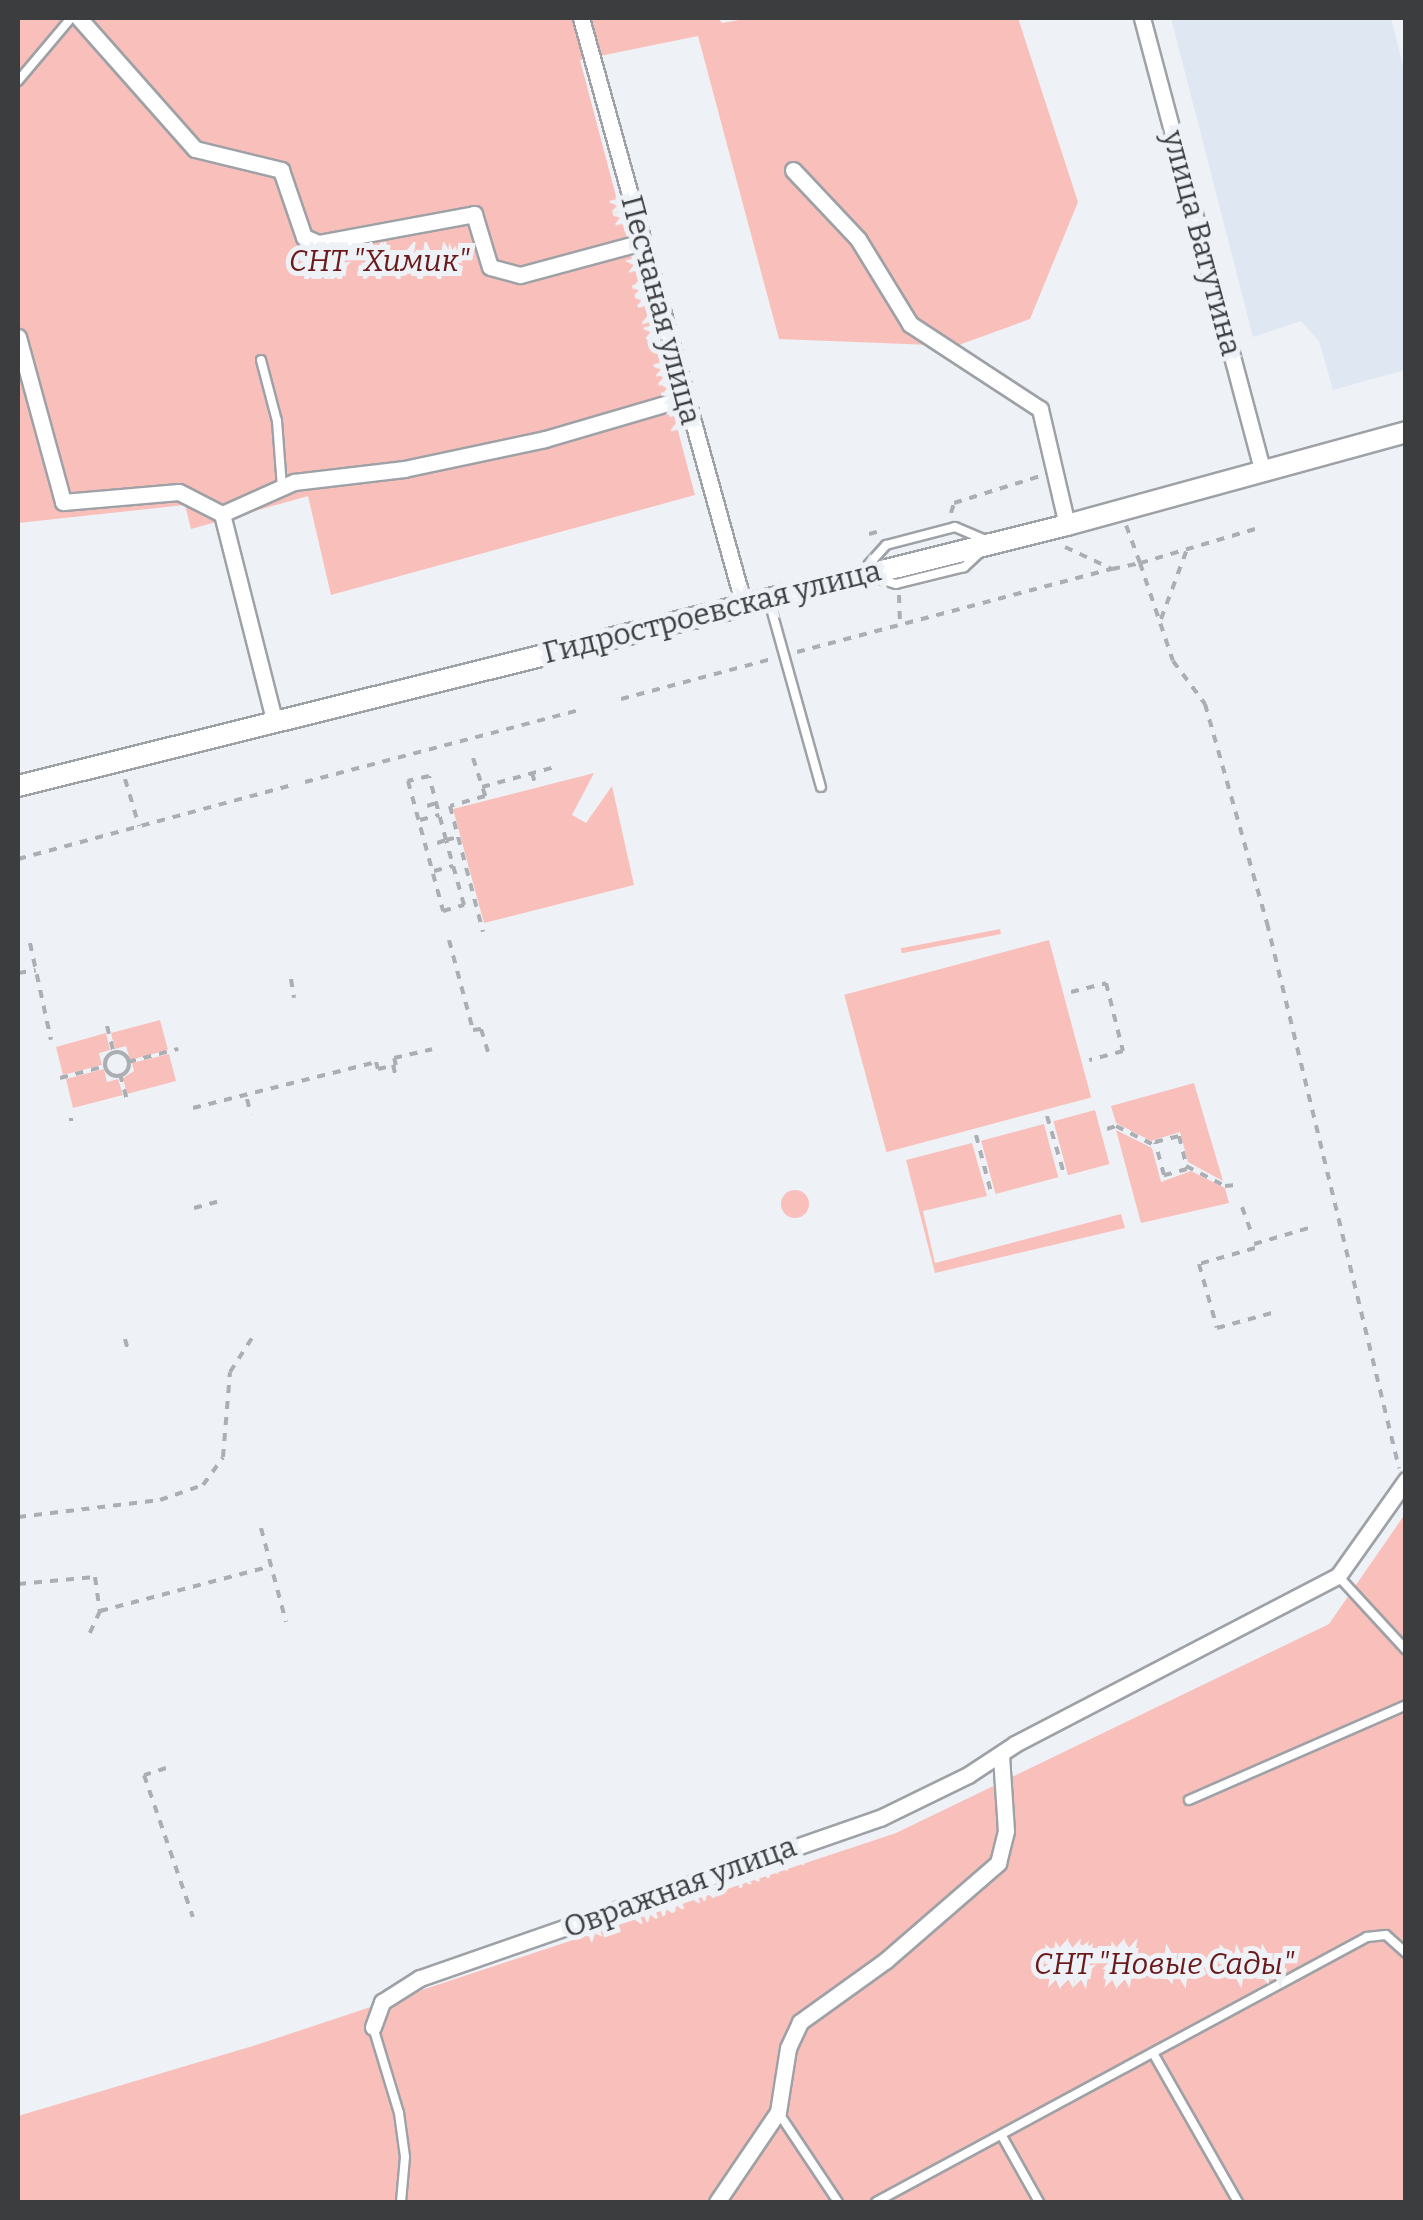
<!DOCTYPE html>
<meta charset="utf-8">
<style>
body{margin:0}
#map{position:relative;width:1423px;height:2220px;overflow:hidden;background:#eef2f7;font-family:Bitter,serif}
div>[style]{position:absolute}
.built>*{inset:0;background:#dfe7f2}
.green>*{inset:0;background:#f9c0bb;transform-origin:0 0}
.round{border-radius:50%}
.path>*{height:4px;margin-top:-2px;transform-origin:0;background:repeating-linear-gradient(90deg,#abaeb2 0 8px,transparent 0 16px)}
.path>.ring{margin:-2px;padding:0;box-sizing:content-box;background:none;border:4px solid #abaeb2;border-radius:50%}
.roads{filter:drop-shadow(2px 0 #9ea1a6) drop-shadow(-2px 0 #9ea1a6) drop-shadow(0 2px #9ea1a6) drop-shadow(0 -2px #9ea1a6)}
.service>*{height:8px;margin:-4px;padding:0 4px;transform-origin:4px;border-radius:4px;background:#fff}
.minor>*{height:15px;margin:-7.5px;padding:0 7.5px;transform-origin:7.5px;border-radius:7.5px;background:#fff}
.tertiary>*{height:20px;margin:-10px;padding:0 10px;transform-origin:10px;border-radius:10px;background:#fff}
span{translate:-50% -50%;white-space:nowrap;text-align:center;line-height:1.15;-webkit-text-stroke:10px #eef2f7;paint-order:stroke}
.street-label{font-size:30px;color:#3b3d3f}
.park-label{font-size:30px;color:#6b1a1c;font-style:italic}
.frame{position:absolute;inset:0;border:20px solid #3b3d3f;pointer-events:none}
</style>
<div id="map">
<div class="built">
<div style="clip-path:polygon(1171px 18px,1391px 18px,1406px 77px,1405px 370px,1333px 390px,1319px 341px,1301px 321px,1253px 337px)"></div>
</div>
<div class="green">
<div style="clip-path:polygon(18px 18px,718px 18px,722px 23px,750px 18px,1018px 18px,1078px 202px,1030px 319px,956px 346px,779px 339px,698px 36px,580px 60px,695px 495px,331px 595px,308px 496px,191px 529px,185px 505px,18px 523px)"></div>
<div style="clip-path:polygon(594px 773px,572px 815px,586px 823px,612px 786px,634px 885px,484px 923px,453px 809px)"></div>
<div style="left:1000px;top:929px;width:5px;height:101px;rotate:79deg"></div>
<div style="left:1049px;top:940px;width:163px;height:212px;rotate:75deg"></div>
<div style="clip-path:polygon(160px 1020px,168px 1050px,130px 1060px,126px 1046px,115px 1049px,111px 1033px)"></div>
<div style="clip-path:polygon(106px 1033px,110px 1050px,99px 1053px,102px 1065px,63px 1075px,56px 1047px)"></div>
<div style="clip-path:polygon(169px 1054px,176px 1081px,127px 1094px,123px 1078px,134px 1071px,132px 1063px)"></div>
<div style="clip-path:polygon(104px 1069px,107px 1082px,118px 1079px,123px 1095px,73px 1108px,66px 1079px)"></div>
<div style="clip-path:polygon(1194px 1083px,1223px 1181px,1188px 1162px,1180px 1132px,1151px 1141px,1116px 1123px,1111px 1106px)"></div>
<div style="left:1095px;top:1110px;width:56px;height:43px;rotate:75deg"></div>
<div style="left:1044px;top:1124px;width:55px;height:65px;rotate:75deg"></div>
<div style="clip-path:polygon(1116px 1130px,1152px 1148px,1161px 1182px,1191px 1171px,1225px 1188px,1229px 1203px,1141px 1223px)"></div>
<div style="clip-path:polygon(972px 1143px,987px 1196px,923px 1211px,935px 1263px,1121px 1214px,1125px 1228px,935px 1273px,906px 1160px)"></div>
<div class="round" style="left:781px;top:1190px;width:28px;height:28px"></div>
<div style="clip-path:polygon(1405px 1514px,1405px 2202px,18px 2202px,18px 2116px,256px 2045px,896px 1833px,1329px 1624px)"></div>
</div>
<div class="path">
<div style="left:951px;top:513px;width:10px;rotate:-73deg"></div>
<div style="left:954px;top:503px;width:90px;rotate:-17.4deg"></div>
<div style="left:1255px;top:529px;width:120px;rotate:163.5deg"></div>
<div style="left:1140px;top:563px;width:103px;rotate:71.4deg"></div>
<div style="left:1173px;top:661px;width:54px;rotate:53.3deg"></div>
<div style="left:1205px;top:704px;width:228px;rotate:74.2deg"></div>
<div style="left:1267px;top:923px;width:561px;rotate:76.39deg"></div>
<div style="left:869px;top:534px;width:16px;rotate:-15deg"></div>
<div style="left:1065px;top:547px;width:52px;rotate:25.1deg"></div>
<div style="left:1112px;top:569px;width:29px;rotate:-12deg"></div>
<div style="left:1140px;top:563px;width:40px;rotate:-110.2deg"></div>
<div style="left:899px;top:595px;width:30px;rotate:88deg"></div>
<div style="left:1161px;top:619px;width:75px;rotate:-69.6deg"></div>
<div style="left:797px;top:652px;width:326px;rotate:-14.8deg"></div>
<div style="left:621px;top:699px;width:155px;rotate:-14.9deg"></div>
<div style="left:473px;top:758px;width:40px;rotate:72deg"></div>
<div style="left:485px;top:796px;width:36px;rotate:164deg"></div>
<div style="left:450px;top:806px;width:130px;rotate:75.3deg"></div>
<div style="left:532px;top:773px;width:10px;rotate:73deg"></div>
<div style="left:125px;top:779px;width:49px;rotate:73.4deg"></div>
<div style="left:305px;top:782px;width:284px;rotate:-14.7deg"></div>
<div style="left:482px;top:787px;width:76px;rotate:-15.3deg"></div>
<div style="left:427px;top:806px;width:9px;rotate:-18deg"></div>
<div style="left:420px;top:820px;width:20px;rotate:-15deg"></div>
<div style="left:437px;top:843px;width:9px;rotate:-18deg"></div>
<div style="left:446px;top:840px;width:66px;rotate:-104.9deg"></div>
<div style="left:429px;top:776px;width:22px;rotate:167deg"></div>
<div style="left:408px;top:781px;width:135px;rotate:74.9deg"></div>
<div style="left:443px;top:911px;width:22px;rotate:-16deg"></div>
<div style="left:464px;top:905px;width:67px;rotate:-105.5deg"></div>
<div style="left:446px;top:840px;width:12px;rotate:-14deg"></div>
<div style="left:18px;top:859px;width:281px;rotate:-15.1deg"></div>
<div style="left:434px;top:871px;width:20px;rotate:-15deg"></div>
<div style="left:449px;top:940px;width:93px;rotate:75.1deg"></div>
<div style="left:473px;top:1030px;width:8px;rotate:-7deg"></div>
<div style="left:481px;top:1029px;width:24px;rotate:73deg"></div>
<div style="left:30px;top:943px;width:99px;rotate:77.8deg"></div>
<div style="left:18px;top:973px;width:18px;rotate:-9deg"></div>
<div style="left:291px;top:979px;width:19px;rotate:81deg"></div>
<div style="left:1071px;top:992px;width:36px;rotate:-14deg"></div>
<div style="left:1106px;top:983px;width:70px;rotate:76deg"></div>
<div style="left:1123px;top:1051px;width:35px;rotate:165deg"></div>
<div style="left:107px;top:1026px;width:29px;rotate:76deg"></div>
<div class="ring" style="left:105px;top:1052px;width:20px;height:20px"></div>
<div style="left:128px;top:1062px;width:52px;rotate:-14.6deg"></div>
<div style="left:393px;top:1065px;width:12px;rotate:76deg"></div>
<div style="left:120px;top:1074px;width:30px;rotate:75deg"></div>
<div style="left:60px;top:1078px;width:48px;rotate:-14.6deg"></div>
<div style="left:247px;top:1099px;width:16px;rotate:76deg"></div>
<div style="left:193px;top:1108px;width:189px;rotate:-14.1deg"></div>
<div style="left:376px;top:1062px;width:7px;rotate:74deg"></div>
<div style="left:378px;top:1069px;width:18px;rotate:-13deg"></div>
<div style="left:396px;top:1065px;width:7px;rotate:-106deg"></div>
<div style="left:394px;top:1058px;width:39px;rotate:-13deg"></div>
<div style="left:1047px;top:1116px;width:64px;rotate:73.6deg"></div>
<div style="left:71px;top:1118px;width:3px;rotate:90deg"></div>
<div style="left:1107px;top:1129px;width:9px;rotate:-18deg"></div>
<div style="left:1116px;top:1126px;width:45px;rotate:26.6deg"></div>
<div style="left:976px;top:1135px;width:63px;rotate:75.3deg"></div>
<div style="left:1179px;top:1136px;width:34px;rotate:76deg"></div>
<div style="left:1187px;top:1169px;width:24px;rotate:165deg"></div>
<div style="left:1164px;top:1175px;width:34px;rotate:-105deg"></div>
<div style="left:1155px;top:1142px;width:25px;rotate:-14deg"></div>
<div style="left:1186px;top:1166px;width:44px;rotate:27.1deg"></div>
<div style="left:1225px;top:1186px;width:11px;rotate:-5deg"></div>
<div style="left:1242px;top:1207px;width:27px;rotate:70deg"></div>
<div style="left:194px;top:1208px;width:24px;rotate:-15deg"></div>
<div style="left:1254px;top:1244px;width:60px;rotate:-16.3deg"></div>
<div style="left:1255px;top:1248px;width:58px;rotate:164.1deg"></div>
<div style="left:1199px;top:1264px;width:66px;rotate:74.3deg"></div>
<div style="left:1217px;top:1328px;width:57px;rotate:-15.3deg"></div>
<div style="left:125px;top:1339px;width:11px;rotate:75deg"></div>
<div style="left:18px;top:1517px;width:143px;rotate:-6.8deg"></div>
<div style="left:160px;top:1500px;width:46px;rotate:-19.2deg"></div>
<div style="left:203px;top:1485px;width:34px;rotate:-54deg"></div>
<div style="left:223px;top:1457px;width:85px;rotate:-85.3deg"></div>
<div style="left:230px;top:1372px;width:40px;rotate:-57.1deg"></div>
<div style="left:261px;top:1528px;width:97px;rotate:75.1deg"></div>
<div style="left:18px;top:1584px;width:77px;rotate:-5.2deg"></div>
<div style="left:95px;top:1577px;width:34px;rotate:82deg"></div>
<div style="left:100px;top:1611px;width:29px;rotate:115deg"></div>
<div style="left:100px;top:1611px;width:177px;rotate:-14.7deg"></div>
<div style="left:166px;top:1768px;width:23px;rotate:162deg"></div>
<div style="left:144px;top:1775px;width:150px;rotate:71deg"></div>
</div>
<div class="roads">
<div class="service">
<div style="left:18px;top:81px;width:82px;rotate:-49.9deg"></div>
<div style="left:261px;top:360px;width:63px;rotate:75.3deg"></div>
<div style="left:277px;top:421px;width:66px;rotate:85.7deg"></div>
<div style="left:955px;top:527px;width:39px;rotate:23deg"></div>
<div style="left:991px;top:542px;width:37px;rotate:137deg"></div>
<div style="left:964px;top:567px;width:70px;rotate:166deg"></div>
<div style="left:896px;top:584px;width:37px;rotate:-164deg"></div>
<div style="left:860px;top:574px;width:39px;rotate:-48deg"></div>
<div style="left:886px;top:545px;width:71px;rotate:-14.6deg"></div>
<div style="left:769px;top:601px;width:193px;rotate:74.4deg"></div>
<div style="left:1338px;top:1576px;width:100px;rotate:47.4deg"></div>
<div style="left:1189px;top:1800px;width:237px;rotate:-23.6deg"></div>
<div style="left:373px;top:2027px;width:90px;rotate:73.2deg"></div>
<div style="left:399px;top:2113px;width:44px;rotate:82.2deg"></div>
<div style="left:405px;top:2157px;width:45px;rotate:95.1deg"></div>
<div style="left:1153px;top:2053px;width:172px;rotate:60.3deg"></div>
<div style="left:778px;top:2112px;width:108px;rotate:56.3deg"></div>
<div style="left:1002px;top:2136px;width:76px;rotate:60.7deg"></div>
<div style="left:876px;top:2202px;width:558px;rotate:-28.36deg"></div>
<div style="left:1367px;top:1937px;width:19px;rotate:-6deg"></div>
<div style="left:1386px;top:1935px;width:27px;rotate:42deg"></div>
</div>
<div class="minor">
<div style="left:79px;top:18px;width:175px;rotate:48.5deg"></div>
<div style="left:195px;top:149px;width:89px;rotate:13.7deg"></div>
<div style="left:281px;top:170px;width:71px;rotate:71.1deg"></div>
<div style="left:304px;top:237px;width:15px;rotate:23deg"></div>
<div style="left:318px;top:243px;width:159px;rotate:-10.5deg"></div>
<div style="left:474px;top:214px;width:55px;rotate:73.2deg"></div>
<div style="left:490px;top:267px;width:31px;rotate:15deg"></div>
<div style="left:520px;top:275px;width:126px;rotate:-15.1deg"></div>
<div style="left:581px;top:18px;width:606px;rotate:74.5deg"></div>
<div style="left:1142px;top:18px;width:467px;rotate:75.1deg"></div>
<div style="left:793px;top:170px;width:95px;rotate:46.7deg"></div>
<div style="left:858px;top:239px;width:100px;rotate:58.5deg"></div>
<div style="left:910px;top:324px;width:155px;rotate:33.2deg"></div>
<div style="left:1040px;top:409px;width:119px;rotate:76.9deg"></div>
<div style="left:18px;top:337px;width:171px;rotate:74.7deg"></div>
<div style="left:63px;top:502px;width:116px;rotate:-4.9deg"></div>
<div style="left:179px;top:492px;width:48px;rotate:27.1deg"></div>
<div style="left:222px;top:514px;width:212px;rotate:75.8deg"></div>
<div style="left:222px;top:514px;width:79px;rotate:-24deg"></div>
<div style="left:294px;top:482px;width:111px;rotate:-6.7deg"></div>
<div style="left:404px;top:469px;width:144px;rotate:-12deg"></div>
<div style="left:545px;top:439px;width:146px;rotate:-16.3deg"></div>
<div style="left:373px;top:2027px;width:27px;rotate:-70deg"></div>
<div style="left:382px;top:2002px;width:45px;rotate:-32.3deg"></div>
<div style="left:420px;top:1978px;width:487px;rotate:-19.2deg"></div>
<div style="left:880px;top:1818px;width:98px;rotate:-26deg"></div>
<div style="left:968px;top:1775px;width:56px;rotate:-33.4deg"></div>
<div style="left:1015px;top:1744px;width:364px;rotate:-27.5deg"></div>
<div style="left:1338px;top:1576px;width:118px;rotate:-54.7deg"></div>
<div style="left:717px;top:2202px;width:109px;rotate:-55.9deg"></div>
<div style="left:778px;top:2112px;width:65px;rotate:-81.1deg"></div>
<div style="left:788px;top:2048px;width:29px;rotate:-65deg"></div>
<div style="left:800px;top:2022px;width:105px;rotate:-35.7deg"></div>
<div style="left:885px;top:1961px;width:150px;rotate:-40.9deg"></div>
<div style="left:998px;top:1863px;width:33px;rotate:-76deg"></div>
<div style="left:1006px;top:1831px;width:76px;rotate:-93.8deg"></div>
</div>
<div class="tertiary">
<div style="left:18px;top:786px;width:1081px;rotate:-13.97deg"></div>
<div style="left:1067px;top:525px;width:352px;rotate:-15.3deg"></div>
</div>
</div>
<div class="street-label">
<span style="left:1202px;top:243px;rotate:75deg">улица Ватутина</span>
<span style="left:661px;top:310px;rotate:75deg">Песчаная улица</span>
<span style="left:712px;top:612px;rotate:-14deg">Гидростроевская улица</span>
<span style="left:680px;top:1887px;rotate:-20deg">Овражная улица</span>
</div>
<div class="park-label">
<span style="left:379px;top:261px">СНТ "Химик"</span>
<span style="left:1164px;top:1964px">СНТ "Новые Сады"</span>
</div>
<div class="frame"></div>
</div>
